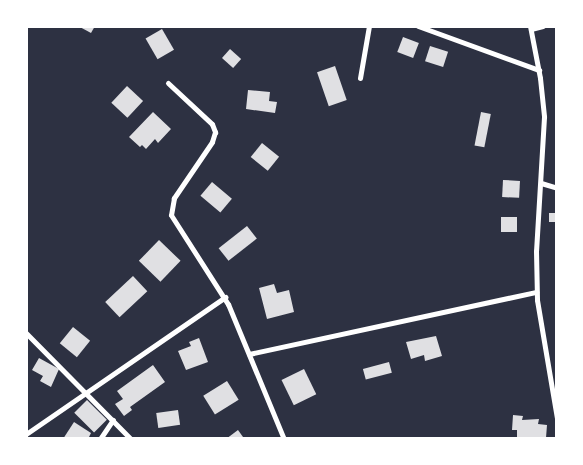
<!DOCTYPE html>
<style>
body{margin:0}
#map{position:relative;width:583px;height:465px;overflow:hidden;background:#2d3142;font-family:"Open Sans",sans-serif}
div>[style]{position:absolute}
.building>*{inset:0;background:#e0e0e3;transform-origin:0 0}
.minor>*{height:5px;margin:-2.5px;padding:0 2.5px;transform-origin:2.5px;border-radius:2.5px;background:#fff}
span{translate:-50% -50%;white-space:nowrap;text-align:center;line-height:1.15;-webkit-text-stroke:5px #fff;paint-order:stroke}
.frame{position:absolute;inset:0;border:28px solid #fff;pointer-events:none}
</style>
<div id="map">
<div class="building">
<div style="clip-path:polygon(78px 26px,95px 26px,91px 33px)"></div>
<div style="left:162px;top:29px;width:24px;height:19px;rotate:60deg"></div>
<div style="left:403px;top:37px;width:17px;height:16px;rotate:21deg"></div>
<div style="left:430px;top:46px;width:19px;height:16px;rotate:18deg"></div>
<div style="left:230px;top:49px;width:15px;height:12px;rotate:42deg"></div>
<div style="left:335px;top:66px;width:36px;height:19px;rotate:71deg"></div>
<div style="left:127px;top:86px;width:22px;height:23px;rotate:43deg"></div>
<div style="clip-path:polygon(248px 90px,270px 92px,269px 101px,277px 102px,275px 113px,246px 109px)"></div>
<div style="clip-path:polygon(153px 112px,171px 129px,158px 143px,155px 139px,146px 149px,142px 145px,140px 147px,129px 137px)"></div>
<div style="left:481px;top:112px;width:10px;height:34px;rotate:11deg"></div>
<div style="left:262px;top:143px;width:22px;height:18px;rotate:39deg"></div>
<div style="left:503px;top:180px;width:17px;height:17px;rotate:3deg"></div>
<div style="left:212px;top:182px;width:26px;height:18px;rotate:40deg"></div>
<div style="left:549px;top:213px;width:7px;height:9px"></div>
<div style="left:501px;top:217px;width:16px;height:15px"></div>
<div style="left:247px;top:226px;width:16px;height:36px;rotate:52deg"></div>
<div style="left:159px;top:240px;width:30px;height:29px;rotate:44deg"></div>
<div style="left:133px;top:276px;width:21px;height:38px;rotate:47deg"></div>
<div style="clip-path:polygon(274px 284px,277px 293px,289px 290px,294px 312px,267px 319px,259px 288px)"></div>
<div style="left:73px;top:327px;width:22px;height:21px;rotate:39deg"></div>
<div style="clip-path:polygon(436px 336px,442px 356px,425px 361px,424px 355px,411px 359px,406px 342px)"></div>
<div style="clip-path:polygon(199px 338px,208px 362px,186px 370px,178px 351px,191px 346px,189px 342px)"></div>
<div style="clip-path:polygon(39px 358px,59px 369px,51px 387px,40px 381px,43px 376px,32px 370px)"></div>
<div style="left:389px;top:362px;width:11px;height:27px;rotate:75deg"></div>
<div style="clip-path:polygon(153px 365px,165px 382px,130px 407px,132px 410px,124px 416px,115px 404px,123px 399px,117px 391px)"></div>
<div style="left:304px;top:369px;width:28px;height:25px;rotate:64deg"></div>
<div style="left:227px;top:381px;width:22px;height:28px;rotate:58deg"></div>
<div style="left:87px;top:400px;width:28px;height:18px;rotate:45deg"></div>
<div style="left:178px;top:410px;width:15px;height:22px;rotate:82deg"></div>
<div style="clip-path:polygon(513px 415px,523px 416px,522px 420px,539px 419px,538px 424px,547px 425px,546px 438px,517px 439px,517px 430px,512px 430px)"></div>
<div style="clip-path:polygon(74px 422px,91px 433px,88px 439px,63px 439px)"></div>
<div style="clip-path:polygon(238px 430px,243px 437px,226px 439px)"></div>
</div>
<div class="minor">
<div style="left:418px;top:26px;width:129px;rotate:20deg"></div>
<div style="left:530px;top:26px;width:53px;rotate:79.1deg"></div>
<div style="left:540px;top:78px;width:39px;rotate:84deg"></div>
<div style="left:544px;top:117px;width:134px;rotate:93.4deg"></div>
<div style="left:536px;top:251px;width:49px;rotate:88.8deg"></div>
<div style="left:537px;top:300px;width:120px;rotate:80.4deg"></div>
<div style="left:531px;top:29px;width:12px;rotate:-14deg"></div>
<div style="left:360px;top:78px;width:53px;rotate:-80.2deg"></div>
<div style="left:168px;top:83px;width:60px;rotate:43deg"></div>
<div style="left:212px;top:124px;width:9px;rotate:69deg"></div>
<div style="left:215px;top:132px;width:10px;rotate:107deg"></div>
<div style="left:212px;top:142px;width:68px;rotate:124.2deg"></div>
<div style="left:174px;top:198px;width:17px;rotate:100deg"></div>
<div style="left:171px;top:215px;width:106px;rotate:57.4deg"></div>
<div style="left:228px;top:304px;width:146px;rotate:67.5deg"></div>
<div style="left:541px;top:183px;width:17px;rotate:17deg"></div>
<div style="left:26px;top:333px;width:149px;rotate:45.3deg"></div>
<div style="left:249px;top:354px;width:294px;rotate:-12.2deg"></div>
<div style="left:26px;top:434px;width:242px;rotate:-34.5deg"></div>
<div style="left:100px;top:439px;width:23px;rotate:-56deg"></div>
</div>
<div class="frame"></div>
</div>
